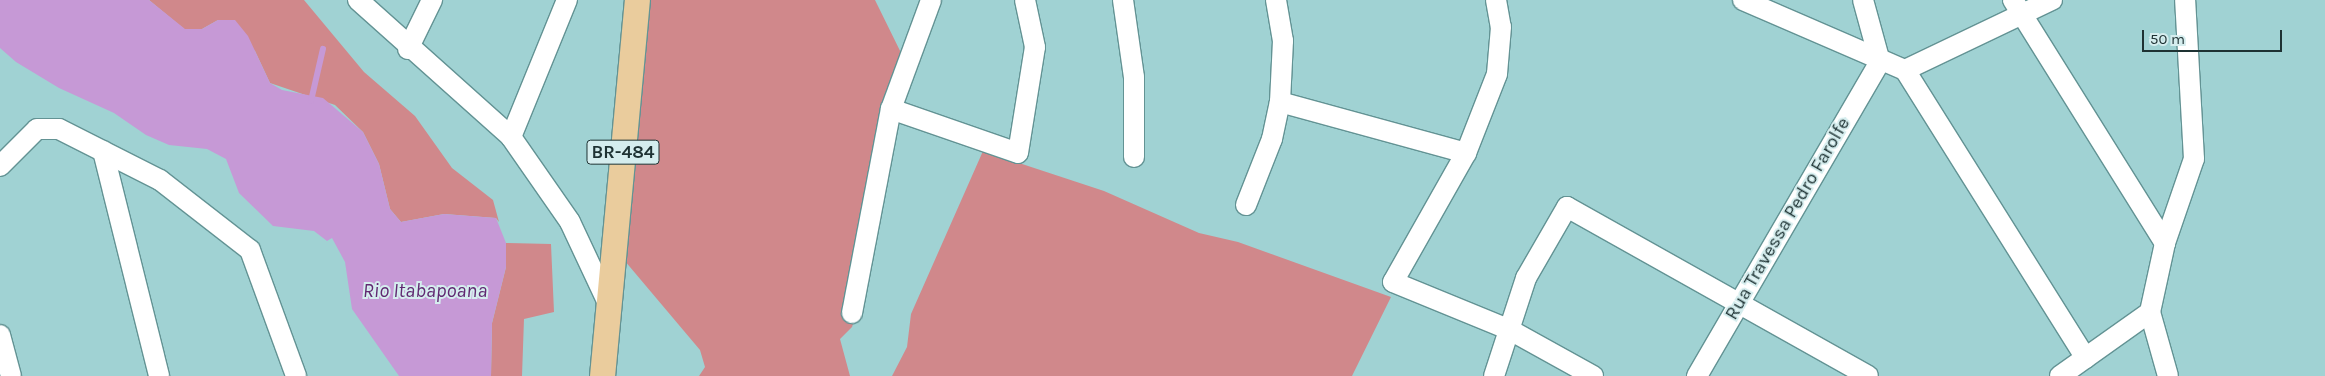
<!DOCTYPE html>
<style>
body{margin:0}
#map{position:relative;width:2325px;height:376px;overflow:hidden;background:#a0d2d3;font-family:Karla,sans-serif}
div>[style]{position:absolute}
.green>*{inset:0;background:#d0888b}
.water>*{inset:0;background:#c699d6}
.stream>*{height:5.5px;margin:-2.75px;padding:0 2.75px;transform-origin:2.75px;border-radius:2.75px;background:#c699d6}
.roads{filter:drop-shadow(1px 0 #639394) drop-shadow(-1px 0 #639394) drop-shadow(0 1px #639394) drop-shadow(0 -1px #639394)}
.minor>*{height:20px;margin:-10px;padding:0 10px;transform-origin:10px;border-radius:10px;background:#fff}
.major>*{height:25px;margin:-12.5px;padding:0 12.5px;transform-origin:12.5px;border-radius:12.5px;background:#eacc9d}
span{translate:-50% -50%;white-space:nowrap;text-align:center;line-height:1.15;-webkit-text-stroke:4px #d5edee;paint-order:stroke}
.shield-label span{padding:1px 4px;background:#d5edee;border:1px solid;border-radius:4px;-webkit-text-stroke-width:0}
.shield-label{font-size:18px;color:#1e3233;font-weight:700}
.street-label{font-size:19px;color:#1e3233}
.water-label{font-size:20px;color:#602871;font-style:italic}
.scale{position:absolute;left:2142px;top:30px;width:140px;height:22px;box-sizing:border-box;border:2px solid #1e3233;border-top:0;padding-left:6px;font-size:15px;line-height:18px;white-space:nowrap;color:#1e3233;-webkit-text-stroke:4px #d5edee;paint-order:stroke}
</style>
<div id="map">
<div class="green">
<div style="clip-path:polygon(149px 0,304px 0,364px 72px,415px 116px,452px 168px,493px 200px,499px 222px,496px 218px,444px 214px,401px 222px,390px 209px,379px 164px,363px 132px,335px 105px,270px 83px,255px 51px,218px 20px,202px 29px,184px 29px)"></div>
<div style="clip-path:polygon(638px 0,875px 0,907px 65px,861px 300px,852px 327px,840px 339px,850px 376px,699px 376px,705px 367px,700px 350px,619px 254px)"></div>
<div style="clip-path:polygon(983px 151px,1104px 191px,1199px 233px,1238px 242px,1391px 297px,1352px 376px,892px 376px,907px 347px,911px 314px)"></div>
<div style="clip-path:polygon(506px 243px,551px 244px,554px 312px,524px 319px,522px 376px,491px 376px,492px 323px,506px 267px)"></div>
</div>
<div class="water">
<div style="clip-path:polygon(0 0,149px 0,185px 29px,202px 29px,218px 20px,235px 20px,248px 36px,270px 83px,282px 90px,323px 98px,363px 132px,379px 164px,390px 209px,401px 222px,444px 214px,496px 218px,506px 243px,506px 267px,492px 323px,491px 376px,399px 376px,352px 309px,345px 262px,332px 238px,327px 241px,314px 231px,273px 226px,239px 193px,226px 159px,207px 149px,169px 145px,146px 135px,114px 113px,59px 88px,16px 62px,0 48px)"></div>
</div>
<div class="stream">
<div style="left:311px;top:101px;width:53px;rotate:-77deg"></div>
</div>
<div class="roads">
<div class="minor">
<div style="left:358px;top:0;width:205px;rotate:41.8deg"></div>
<div style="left:511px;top:137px;width:103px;rotate:55.2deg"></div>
<div style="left:570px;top:222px;width:89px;rotate:64.9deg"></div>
<div style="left:1123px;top:0;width:78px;rotate:81.9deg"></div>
<div style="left:1134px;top:77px;width:80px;rotate:90deg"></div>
<div style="left:1496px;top:0;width:27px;rotate:80deg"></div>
<div style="left:1501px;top:27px;width:47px;rotate:94.9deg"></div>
<div style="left:1497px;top:74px;width:85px;rotate:111.4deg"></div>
<div style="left:1466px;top:153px;width:148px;rotate:119.5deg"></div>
<div style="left:1393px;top:282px;width:126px;rotate:22.3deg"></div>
<div style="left:1510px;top:330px;width:95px;rotate:29deg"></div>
<div style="left:1743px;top:0;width:176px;rotate:23.4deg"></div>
<div style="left:1905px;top:70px;width:340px;rotate:57.9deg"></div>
<div style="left:2013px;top:0;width:287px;rotate:58deg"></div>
<div style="left:408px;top:49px;width:55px;rotate:-63.9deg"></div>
<div style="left:1905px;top:70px;width:163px;rotate:-25.5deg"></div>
<div style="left:1280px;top:102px;width:193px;rotate:15.3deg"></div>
<div style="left:891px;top:109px;width:134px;rotate:19.1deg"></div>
<div style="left:1018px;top:153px;width:107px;rotate:-80.9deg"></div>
<div style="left:1035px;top:47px;width:48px;rotate:-102deg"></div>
<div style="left:511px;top:137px;width:148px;rotate:-67.8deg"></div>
<div style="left:103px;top:151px;width:232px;rotate:76deg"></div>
<div style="left:0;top:166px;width:52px;rotate:-45deg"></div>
<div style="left:37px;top:129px;width:22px"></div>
<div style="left:59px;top:129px;width:113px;rotate:26.8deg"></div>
<div style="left:160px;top:180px;width:114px;rotate:37.9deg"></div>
<div style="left:250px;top:250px;width:134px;rotate:69.9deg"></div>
<div style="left:1246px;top:205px;width:71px;rotate:-68.5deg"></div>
<div style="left:1272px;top:139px;width:38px;rotate:-78deg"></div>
<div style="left:1280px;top:102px;width:61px;rotate:-87.2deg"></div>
<div style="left:1283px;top:41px;width:42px;rotate:-99.7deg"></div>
<div style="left:2150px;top:312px;width:66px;rotate:74.3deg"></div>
<div style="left:852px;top:313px;width:208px;rotate:-79.2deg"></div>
<div style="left:891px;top:109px;width:116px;rotate:-69.8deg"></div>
<div style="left:0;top:335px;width:42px;rotate:75deg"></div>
<div style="left:1494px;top:376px;width:103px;rotate:-71.9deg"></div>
<div style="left:1526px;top:278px;width:82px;rotate:-60deg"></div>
<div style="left:1567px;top:207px;width:345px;rotate:29.3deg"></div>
<div style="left:1697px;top:376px;width:363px;rotate:-59.8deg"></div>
<div style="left:1880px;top:62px;width:64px;rotate:-105.3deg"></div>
<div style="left:2060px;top:376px;width:110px;rotate:-35.4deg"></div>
<div style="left:2150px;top:312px;width:71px;rotate:-77.7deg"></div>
<div style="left:2165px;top:243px;width:89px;rotate:-71deg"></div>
<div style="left:2194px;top:159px;width:159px;rotate:-93.2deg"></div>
</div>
<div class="major">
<div style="left:602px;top:376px;width:378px;rotate:-84.7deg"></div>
</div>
</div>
<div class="shield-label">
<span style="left:623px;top:152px">BR-484</span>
</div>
<div class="street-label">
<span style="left:1788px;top:219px;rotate:-60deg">Rua Travessa Pedro Farolfe</span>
</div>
<div class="water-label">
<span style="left:425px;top:290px">Rio Itabapoana</span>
</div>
<div class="scale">50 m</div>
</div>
